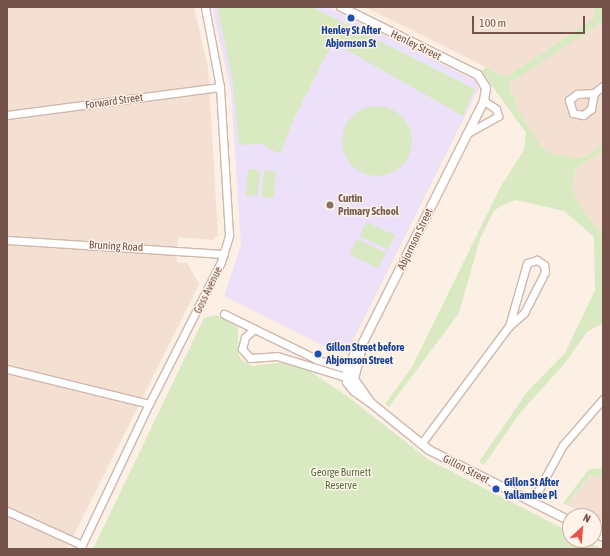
<!DOCTYPE html>
<style>
body{margin:0}
#map{position:relative;width:610px;height:556px;overflow:hidden;background:#fcefe4;font-family:"Asap Condensed",sans-serif}
div>[style]{position:absolute}
.residential>*{inset:0;background:#f4dfd3}
.education>*{inset:0;background:#ece1f8}
.green>*{inset:0;background:#d9eac3;transform-origin:0 0}
.round{border-radius:50%}
.roads{filter:drop-shadow(1px 0 #cfb7ae) drop-shadow(-1px 0 #cfb7ae) drop-shadow(0 1px #cfb7ae) drop-shadow(0 -1px #cfb7ae)}
.minor>*{height:7px;margin:-3.5px;padding:0 3.5px;transform-origin:3.5px;border-radius:3.5px;background:#fff}
.tertiary>*{height:8px;margin:-4px;padding:0 4px;transform-origin:4px;border-radius:4px;background:#fff}
.dots>*{width:11px;height:11px;translate:-50% -50%;box-sizing:border-box;border:2px solid #fff3ea;border-radius:50%}
span{translate:-50% -50%;white-space:nowrap;text-align:center;line-height:1.15;-webkit-text-stroke:3px #fff3ea;paint-order:stroke}
.transit-label{font-size:11px;color:#164399;font-weight:700}
.left{translate:0 -50%;text-align:left}
.street-label{font-size:11px;color:#74524a}
.education-label{font-size:11px;color:#785e54;font-weight:700}
.park-label{font-size:11px;color:#58743f}
.frame{position:absolute;inset:0;border:8px solid #74524a;pointer-events:none}
.north{position:absolute;left:562px;top:508px;width:40px;height:40px;box-sizing:border-box;background:#fff3ea;border:1px solid #c7b3aa;border-radius:50%;rotate:26deg;font-size:11px;font-weight:700;line-height:16px;text-align:center;color:#74524a}
.north::after{content:'';display:block;margin:auto;width:14px;height:18px;background:#e5534a;clip-path:polygon(50% 0,100% 100%,50% 72%,0 100%)}
.scale{position:absolute;left:472px;top:16px;width:113px;height:18px;box-sizing:border-box;border:2px solid #74524a;border-top:0;padding-left:5px;font-size:12px;line-height:14px;white-space:nowrap;color:#74524a;-webkit-text-stroke:3px #fff3ea;paint-order:stroke}
</style>
<div id="map">
<div class="residential">
<div style="clip-path:polygon(7px 7px,194px 7px,208px 68px,218px 235px,213px 240px,178px 237px,177px 262px,187px 263px,199px 284px,67px 549px,7px 549px)"></div>
<div style="clip-path:polygon(365px 7px,595px 7px,594px 18px,506px 77px)"></div>
<div style="clip-path:polygon(601px 23px,603px 24px,603px 144px,583px 158px,552px 154px,543px 148px,520px 114px,509px 86px,510px 82px)"></div>
<div style="clip-path:polygon(603px 150px,603px 236px,578px 203px,572px 188px,576px 169px)"></div>
<div style="clip-path:polygon(592px 475px,603px 477px,603px 523px,594px 516px,566px 505px)"></div>
</div>
<div class="education">
<div style="clip-path:polygon(212px 7px,327px 7px,474px 80px,479px 88px,348px 350px,338px 353px,224px 296px,241px 245px,231px 91px)"></div>
</div>
<div class="green">
<div style="clip-path:polygon(217px 7px,312px 7px,475px 89px,463px 116px,333px 42px,292px 123px,280px 154px,261px 144px,239px 145px,232px 79px)"></div>
<div style="clip-path:polygon(595px 7px,603px 7px,603px 24px,601px 23px,511px 82px,509px 86px,520px 114px,543px 148px,552px 154px,583px 158px,603px 144px,603px 150px,576px 169px,572px 187px,578px 203px,603px 236px,603px 323px,587px 332px,565px 363px,520px 413px,484px 465px,479px 462px,527px 392px,565px 353px,595px 290px,594px 237px,564px 211px,516px 200px,502px 205px,494px 211px,480px 239px,459px 313px,389px 407px,385px 404px,412px 367px,501px 186px,524px 150px,526px 133px,482px 72px,485px 67px,506px 77px,594px 18px)"></div>
<div class="round" style="left:342px;top:106px;width:70px;height:70px"></div>
<div style="left:248px;top:169px;width:12px;height:26px;rotate:5deg"></div>
<div style="left:264px;top:170px;width:12px;height:27px;rotate:5deg"></div>
<div style="left:366px;top:222px;width:32px;height:16px;rotate:24deg"></div>
<div style="left:357px;top:239px;width:32px;height:17px;rotate:26deg"></div>
<div style="clip-path:polygon(216px 315px,238px 327px,238px 354px,243px 361px,252px 366px,282px 362px,307px 369px,347px 396px,429px 460px,570px 532px,570px 540px,584px 540px,602px 549px,93px 549px,204px 318px)"></div>
<div style="clip-path:polygon(603px 468px,603px 477px,591px 475px,566px 505px,563px 503px,589px 469px)"></div>
</div>
<div class="roads">
<div class="minor">
<div style="left:594px;top:93px;width:16px;rotate:101deg"></div>
<div style="left:591px;top:109px;width:10px;rotate:143deg"></div>
<div style="left:583px;top:115px;width:10px;rotate:-169deg"></div>
<div style="left:573px;top:113px;width:14px;rotate:-107deg"></div>
<div style="left:569px;top:100px;width:10px;rotate:-37deg"></div>
<div style="left:577px;top:94px;width:17px;rotate:-3deg"></div>
<div style="left:594px;top:93px;width:11px;rotate:-38deg"></div>
<div style="left:7px;top:115px;width:215px;rotate:-7.5deg"></div>
<div style="left:466px;top:134px;width:37px;rotate:-29deg"></div>
<div style="left:498px;top:116px;width:7px;rotate:-106deg"></div>
<div style="left:496px;top:109px;width:14px;rotate:-146deg"></div>
<div style="left:7px;top:240px;width:217px;rotate:3.7deg"></div>
<div style="left:224px;top:314px;width:105px;rotate:26.1deg"></div>
<div style="left:318px;top:360px;width:38px;rotate:17deg"></div>
<div style="left:254px;top:329px;width:12px;rotate:138deg"></div>
<div style="left:245px;top:337px;width:12px;rotate:104deg"></div>
<div style="left:242px;top:349px;width:12px;rotate:48deg"></div>
<div style="left:250px;top:358px;width:27px;rotate:-4deg"></div>
<div style="left:277px;top:356px;width:78px;rotate:17deg"></div>
<div style="left:7px;top:369px;width:146px;rotate:13.8deg"></div>
<div style="left:421px;top:444px;width:147px;rotate:-53.3deg"></div>
<div style="left:509px;top:326px;width:20px;rotate:-41deg"></div>
<div style="left:524px;top:313px;width:46px;rotate:-62.9deg"></div>
<div style="left:545px;top:272px;width:7px;rotate:-98deg"></div>
<div style="left:544px;top:265px;width:9px;rotate:-144deg"></div>
<div style="left:537px;top:260px;width:10px;rotate:163deg"></div>
<div style="left:527px;top:263px;width:66px;rotate:105.9deg"></div>
<div style="left:532px;top:502px;width:65px;rotate:-61.5deg"></div>
<div style="left:563px;top:445px;width:61px;rotate:-49deg"></div>
<div style="left:7px;top:511px;width:82px;rotate:24.4deg"></div>
<div style="left:80px;top:549px;width:161px;rotate:-64.6deg"></div>
<div style="left:149px;top:404px;width:159px;rotate:-63.1deg"></div>
<div style="left:221px;top:262px;width:28px;rotate:-73deg"></div>
<div style="left:229px;top:235px;width:148px;rotate:-93.5deg"></div>
<div style="left:220px;top:87px;width:81px;rotate:-100.6deg"></div>
</div>
<div class="tertiary">
<div style="left:341px;top:7px;width:153px;rotate:26.4deg"></div>
<div style="left:478px;top:75px;width:15px;rotate:58deg"></div>
<div style="left:486px;top:88px;width:13px;rotate:99deg"></div>
<div style="left:484px;top:101px;width:271px;rotate:116.6deg"></div>
<div style="left:363px;top:343px;width:37px;rotate:104deg"></div>
<div style="left:354px;top:379px;width:29px;rotate:55deg"></div>
<div style="left:371px;top:403px;width:75px;rotate:39deg"></div>
<div style="left:429px;top:450px;width:158px;rotate:26.7deg"></div>
<div style="left:358px;top:348px;width:24px;rotate:118deg"></div>
<div style="left:347px;top:369px;width:13px;rotate:90deg"></div>
<div style="left:347px;top:382px;width:11px;rotate:52deg"></div>
<div style="left:354px;top:391px;width:21px;rotate:35deg"></div>
<div style="left:594px;top:532px;width:10px;rotate:29deg"></div>
</div>
</div>
<div class="dots">
<div style="left:351px;top:18px;background:#1a4fb4"></div>
<div style="left:330px;top:205px;background:#8d6e63"></div>
<div style="left:318px;top:354px;background:#1a4fb4"></div>
<div style="left:496px;top:489px;background:#1a4fb4"></div>
</div>
<div class="transit-label">
<span style="left:351px;top:37px">Henley St After<br>Abjornson St</span>
<span class="left" style="left:326px;top:354px">Gillon Street before<br>Abjornson Street</span>
<span class="left" style="left:504px;top:489px">Gillon St After<br>Yallambee Pl</span>
</div>
<div class="street-label">
<span style="left:416px;top:45px;rotate:26deg">Henley Street</span>
<span style="left:114px;top:101px;rotate:-8deg">Forward Street</span>
<span style="left:415px;top:239px;rotate:-64deg">Abjornson Street</span>
<span style="left:116px;top:246px;rotate:3deg">Bruning Road</span>
<span style="left:208px;top:290px;rotate:-64deg">Goss Avenue</span>
<span style="left:466px;top:469px;rotate:27deg">Gillon Street</span>
</div>
<div class="education-label">
<span class="left" style="left:338px;top:205px">Curtin<br>Primary School</span>
</div>
<div class="park-label">
<span style="left:341px;top:479px">George Burnett<br>Reserve</span>
</div>
<div class="frame"></div>
<div class="north">N</div>
<div class="scale">100 m</div>
</div>
